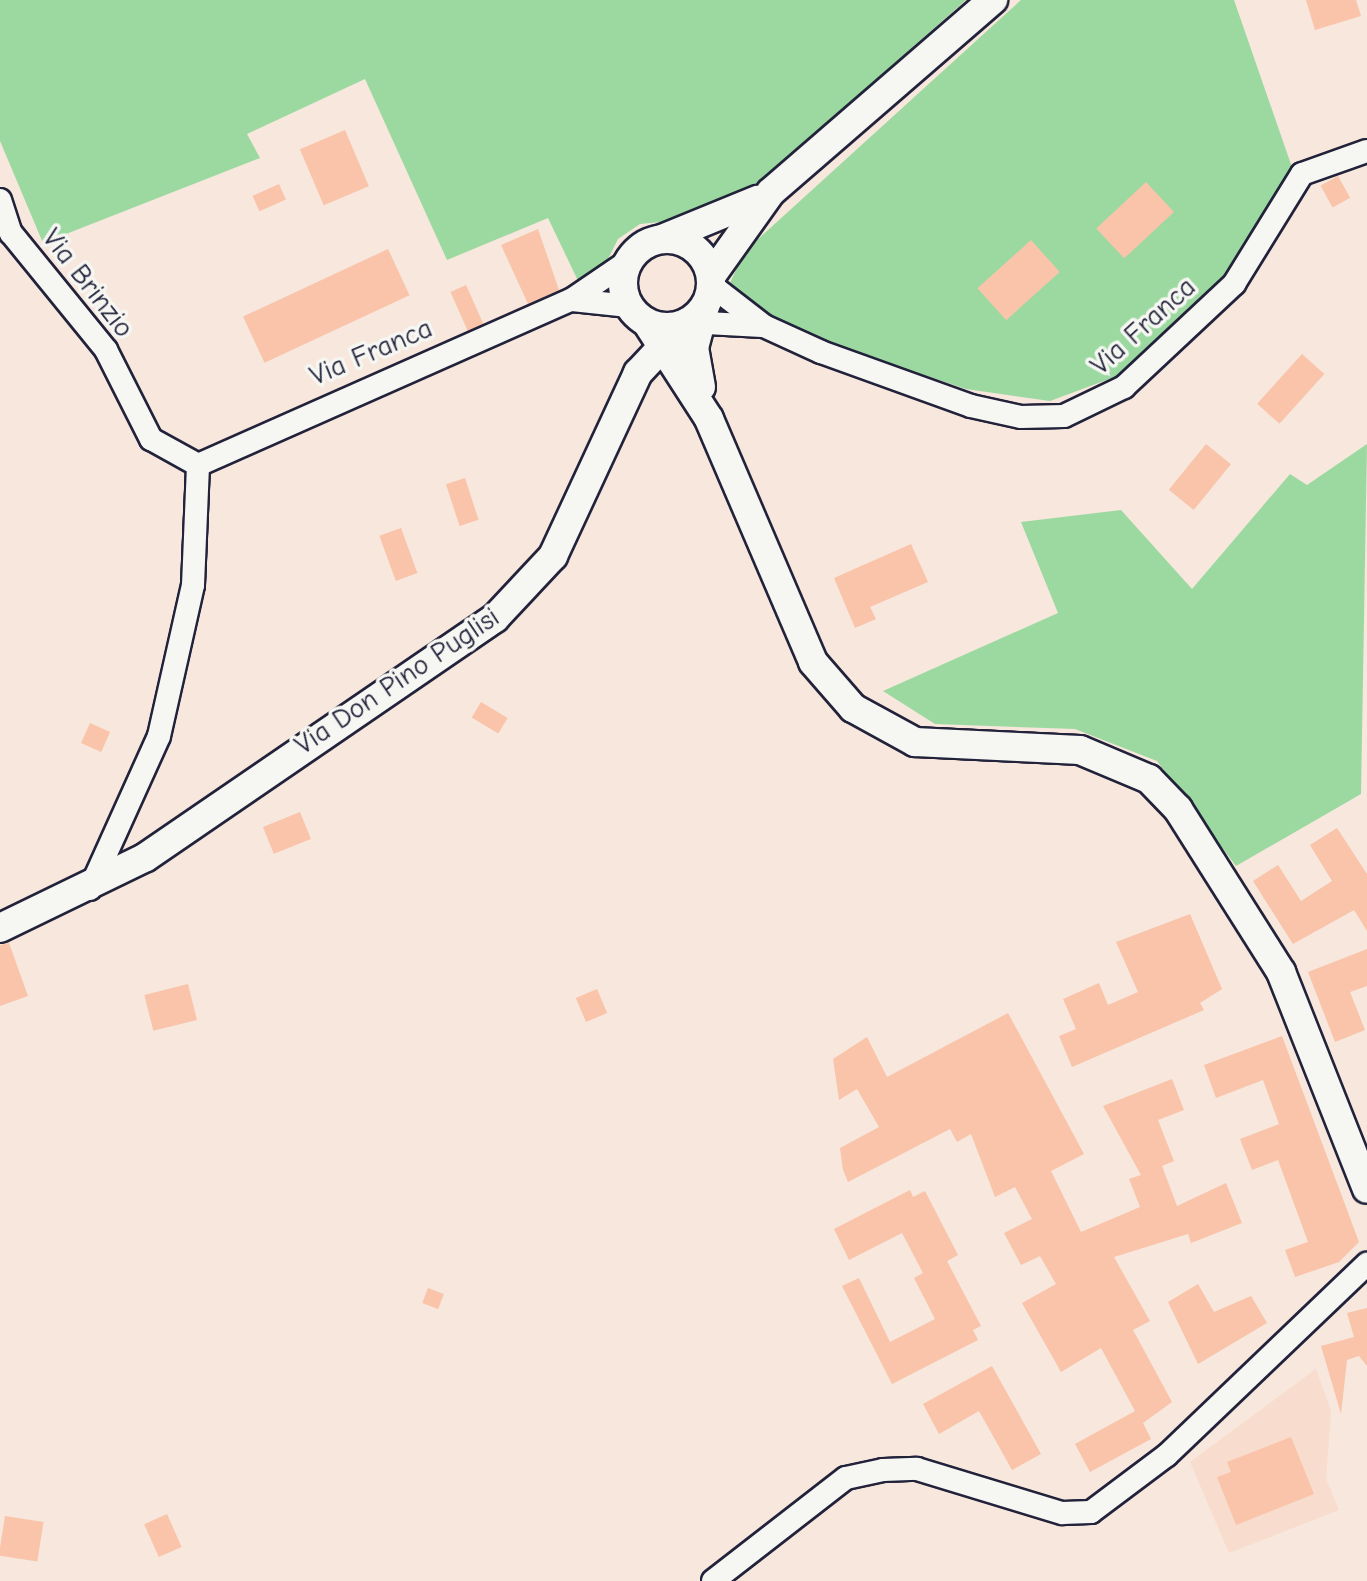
<!DOCTYPE html>
<style>
body{margin:0}
#map{position:relative;width:1367px;height:1581px;overflow:hidden;background:#f7e7dc;font-family:"Comic Neue",sans-serif}
div>[style]{position:absolute}
.built>*{inset:0;background:#f8dccd}
.green>*{inset:0;background:#9cd9a1}
.building>*{inset:0;background:#f9c4aa;transform-origin:0 0}
.roads{filter:drop-shadow(2px 0 #22223b) drop-shadow(-2px 0 #22223b) drop-shadow(0 2px #22223b) drop-shadow(0 -2px #22223b)}
.minor>*{height:22px;margin:-11px;padding:0 11px;transform-origin:11px;border-radius:11px;background:#f6f6f2}
.tertiary>*{height:28px;margin:-14px;padding:0 14px;transform-origin:14px;border-radius:14px;background:#f6f6f2}
.tertiary>.ring{margin:-14px;padding:0;box-sizing:content-box;background:none;border:28px solid #f6f6f2;border-radius:50%}
span{translate:-50% -50%;white-space:nowrap;text-align:center;line-height:1.15;-webkit-text-stroke:7px #f6f6f2;paint-order:stroke}
.street-label{font-size:28px;color:#22223b}
</style>
<div id="map">
<div class="built">
<div style="clip-path:polygon(1316px 1369px,1331px 1411px,1326px 1479px,1339px 1510px,1229px 1553px,1190px 1462px)"></div>
</div>
<div class="green">
<div style="clip-path:polygon(0 0,966px 0,722px 216px,640px 224px,618px 239px,600px 275px,581px 287px,548px 218px,447px 260px,365px 79px,247px 134px,260px 158px,43px 243px,0 141px)"></div>
<div style="clip-path:polygon(1021px 0,1234px 0,1295px 176px,1231px 270px,1120px 375px,1050px 401px,966px 389px,768px 323px,729px 285px,745px 251px)"></div>
<div style="clip-path:polygon(1367px 444px,1361px 794px,1236px 866px,1157px 761px,1075px 729px,935px 724px,883px 691px,1058px 613px,1021px 522px,1121px 510px,1192px 589px,1290px 474px,1307px 485px)"></div>
</div>
<div class="building">
<div style="clip-path:polygon(1306px 0,1356px 0,1361px 16px,1315px 30px)"></div>
<div style="left:345px;top:130px;width:61px;height:49px;rotate:67deg"></div>
<div style="left:1338px;top:176px;width:25px;height:20px;rotate:61deg"></div>
<div style="left:1146px;top:182px;width:41px;height:68px;rotate:47deg"></div>
<div style="left:279px;top:184px;width:17px;height:29px;rotate:66deg"></div>
<div style="clip-path:polygon(538px 229px,559px 290px,528px 304px,501px 245px)"></div>
<div style="left:1031px;top:240px;width:43px;height:72px;rotate:48deg"></div>
<div style="left:388px;top:249px;width:51px;height:160px;rotate:65deg"></div>
<div style="left:466px;top:285px;width:43px;height:17px;rotate:66deg"></div>
<div style="left:1302px;top:354px;width:30px;height:67px;rotate:42deg"></div>
<div style="left:1206px;top:444px;width:32px;height:59px;rotate:39deg"></div>
<div style="left:465px;top:478px;width:44px;height:20px;rotate:72deg"></div>
<div style="left:401px;top:528px;width:48px;height:23px;rotate:70deg"></div>
<div style="clip-path:polygon(911px 544px,928px 582px,870px 607px,876px 619px,855px 628px,834px 578px)"></div>
<div style="left:481px;top:702px;width:31px;height:18px;rotate:31deg"></div>
<div style="left:90px;top:723px;width:22px;height:22px;rotate:24deg"></div>
<div style="left:300px;top:812px;width:29px;height:40px;rotate:68deg"></div>
<div style="clip-path:polygon(1337px 828px,1367px 874px,1367px 931px,1354px 910px,1293px 944px,1253px 881px,1278px 865px,1301px 901px,1332px 881px,1310px 845px)"></div>
<div style="clip-path:polygon(1190px 914px,1222px 989px,1200px 1003px,1204px 1010px,1072px 1067px,1059px 1036px,1076px 1029px,1063px 999px,1099px 983px,1108px 1005px,1138px 992px,1116px 942px)"></div>
<div style="clip-path:polygon(9px 943px,28px 996px,0 1006px,0 945px)"></div>
<div style="clip-path:polygon(1367px 949px,1367px 986px,1350px 992px,1365px 1030px,1335px 1042px,1308px 972px)"></div>
<div style="left:188px;top:984px;width:37px;height:45px;rotate:76deg"></div>
<div style="left:597px;top:989px;width:26px;height:23px;rotate:67deg"></div>
<div style="clip-path:polygon(1008px 1013px,1084px 1154px,1051px 1171px,1081px 1232px,1140px 1207px,1129px 1179px,1141px 1175px,1103px 1106px,1172px 1079px,1184px 1110px,1158px 1120px,1174px 1161px,1162px 1166px,1177px 1206px,1226px 1183px,1242px 1223px,1191px 1243px,1188px 1234px,1114px 1257px,1150px 1321px,1133px 1330px,1172px 1402px,1143px 1423px,1151px 1439px,1090px 1472px,1075px 1444px,1135px 1411px,1101px 1348px,1061px 1372px,1022px 1303px,1056px 1284px,1040px 1256px,1021px 1265px,1004px 1233px,1032px 1219px,1015px 1187px,995px 1197px,971px 1134px,957px 1142px,950px 1129px,848px 1182px,843px 1170px,840px 1148px,879px 1127px,857px 1089px,839px 1100px,833px 1059px,867px 1037px,887px 1077px)"></div>
<div style="clip-path:polygon(1282px 1036px,1359px 1242px,1339px 1262px,1295px 1277px,1285px 1250px,1308px 1242px,1278px 1160px,1252px 1170px,1240px 1139px,1279px 1124px,1263px 1080px,1216px 1098px,1204px 1065px)"></div>
<div style="clip-path:polygon(910px 1190px,913px 1197px,925px 1191px,958px 1255px,947px 1261px,981px 1326px,973px 1330px,978px 1340px,892px 1384px,842px 1286px,859px 1278px,890px 1342px,935px 1319px,914px 1278px,923px 1273px,902px 1233px,849px 1260px,834px 1229px)"></div>
<div style="clip-path:polygon(1198px 1284px,1214px 1312px,1251px 1296px,1267px 1323px,1198px 1364px,1168px 1302px)"></div>
<div style="left:428px;top:1288px;width:17px;height:16px;rotate:21deg"></div>
<div style="clip-path:polygon(1367px 1308px,1367px 1366px,1359px 1356px,1347px 1360px,1341px 1414px,1321px 1346px,1354px 1337px,1347px 1313px)"></div>
<div style="clip-path:polygon(992px 1366px,1041px 1454px,1012px 1470px,979px 1411px,939px 1434px,923px 1404px)"></div>
<div style="clip-path:polygon(1291px 1437px,1314px 1494px,1236px 1525px,1217px 1477px,1231px 1472px,1227px 1462px)"></div>
<div style="left:167px;top:1514px;width:36px;height:25px;rotate:66deg"></div>
<div style="left:5px;top:1516px;width:39px;height:40px;rotate:9deg"></div>
</div>
<div class="roads">
<div class="minor">
<div style="left:0;top:200px;width:35px;rotate:72deg"></div>
<div style="left:11px;top:233px;width:151px;rotate:50.9deg"></div>
<div style="left:106px;top:350px;width:100px;rotate:63.2deg"></div>
<div style="left:151px;top:439px;width:54px;rotate:29deg"></div>
<div style="left:711px;top:285px;width:67px;rotate:37.7deg"></div>
<div style="left:764px;top:326px;width:63px;rotate:24.5deg"></div>
<div style="left:821px;top:352px;width:159px;rotate:19.8deg"></div>
<div style="left:971px;top:406px;width:51px;rotate:12.4deg"></div>
<div style="left:1021px;top:417px;width:43px;rotate:-1.3deg"></div>
<div style="left:1064px;top:416px;width:67px;rotate:-25.8deg"></div>
<div style="left:1124px;top:387px;width:151px;rotate:-43.1deg"></div>
<div style="left:1234px;top:284px;width:129px;rotate:-58.3deg"></div>
<div style="left:1302px;top:174px;width:69px;rotate:-19.5deg"></div>
<div style="left:572px;top:300px;width:57px;rotate:6deg"></div>
<div style="left:688px;top:322px;width:74px;rotate:3.1deg"></div>
<div style="left:198px;top:465px;width:408px;rotate:-23.9deg"></div>
<div style="left:571px;top:300px;width:71px;rotate:-34.1deg"></div>
<div style="left:90px;top:889px;width:168px;rotate:-65.7deg"></div>
<div style="left:159px;top:736px;width:155px;rotate:-77.3deg"></div>
<div style="left:193px;top:585px;width:120px;rotate:-87.6deg"></div>
<div style="left:713px;top:1581px;width:168px;rotate:-37.8deg"></div>
<div style="left:846px;top:1478px;width:38px;rotate:-12deg"></div>
<div style="left:883px;top:1470px;width:34px;rotate:-2deg"></div>
<div style="left:917px;top:1469px;width:152px;rotate:16.9deg"></div>
<div style="left:1062px;top:1513px;width:29px;rotate:-2deg"></div>
<div style="left:1091px;top:1512px;width:95px;rotate:-36.9deg"></div>
<div style="left:1167px;top:1455px;width:277px;rotate:-43.7deg"></div>
</div>
<div class="tertiary">
<div class="ring" style="left:623px;top:239px;width:60px;height:60px"></div>
<div style="left:662px;top:239px;width:103px;rotate:-22.3deg"></div>
<div style="left:711px;top:276px;width:103px;rotate:-54.5deg"></div>
<div style="left:771px;top:192px;width:294px;rotate:-40.9deg"></div>
<div style="left:647px;top:323px;width:114px;rotate:57.1deg"></div>
<div style="left:709px;top:419px;width:264px;rotate:66.8deg"></div>
<div style="left:813px;top:662px;width:61px;rotate:49deg"></div>
<div style="left:853px;top:708px;width:71px;rotate:28.7deg"></div>
<div style="left:915px;top:742px;width:165px;rotate:2.8deg"></div>
<div style="left:1080px;top:750px;width:75px;rotate:22.8deg"></div>
<div style="left:1149px;top:779px;width:42px;rotate:46deg"></div>
<div style="left:1178px;top:809px;width:193px;rotate:57.7deg"></div>
<div style="left:1281px;top:972px;width:233px;rotate:68.4deg"></div>
<div style="left:701px;top:387px;width:40px;rotate:-100deg"></div>
<div style="left:694px;top:348px;width:43px;rotate:-75.3deg"></div>
<div style="left:0;top:928px;width:162px;rotate:-25.9deg"></div>
<div style="left:146px;top:857px;width:423px;rotate:-34.4deg"></div>
<div style="left:495px;top:618px;width:85px;rotate:-46.9deg"></div>
<div style="left:553px;top:556px;width:202px;rotate:-65.1deg"></div>
<div style="left:638px;top:373px;width:67px;rotate:-46.8deg"></div>
</div>
</div>
<div class="street-label">
<span style="left:88px;top:283px;rotate:52deg">Via Brinzio</span>
<span style="left:1143px;top:326px;rotate:-42deg">Via Franca</span>
<span style="left:371px;top:352px;rotate:-23deg">Via Franca</span>
<span style="left:397px;top:681px;rotate:-34deg">Via Don Pino Puglisi</span>
</div>
</div>
